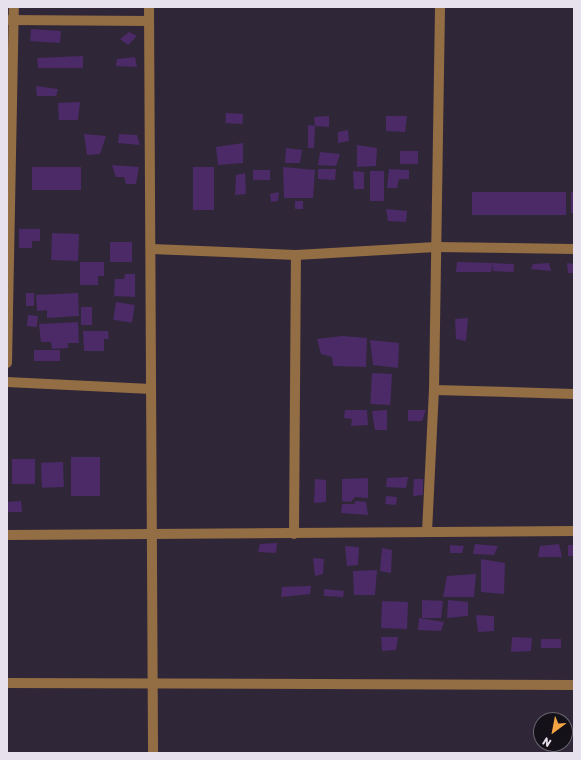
<!DOCTYPE html>
<style>
body{margin:0}
#map{position:relative;width:581px;height:760px;overflow:hidden;background:#2f2638;font-family:Rubik,sans-serif}
div>[style]{position:absolute}
.building>*{inset:0;background:#4c2a67;transform-origin:0 0}
.minor>*{height:10px;margin:-5px;padding:0 5px;transform-origin:5px;border-radius:5px;background:#936d43}
span{translate:-50% -50%;white-space:nowrap;text-align:center;line-height:1.15;-webkit-text-stroke:4px #151119;paint-order:stroke}
.frame{position:absolute;inset:0;border:8px solid #e7e1ee;pointer-events:none}
.north{position:absolute;left:533px;top:712px;width:40px;height:40px;box-sizing:border-box;background:#151119;border:1px solid #69646e;border-radius:50%;rotate:212deg;font-size:11px;font-weight:700;line-height:16px;text-align:center;color:#e7e1ee}
.north::after{content:'';display:block;margin:auto;width:14px;height:18px;background:#f4a443;clip-path:polygon(50% 0,100% 100%,50% 72%,0 100%)}
</style>
<div id="map">
<div class="building">
<div style="left:31px;top:29px;width:30px;height:12px;rotate:4deg"></div>
<div style="clip-path:polygon(129px 32px,137px 36px,128px 45px,120px 39px)"></div>
<div style="clip-path:polygon(83px 56px,83px 68px,38px 68px,37px 58px)"></div>
<div style="clip-path:polygon(135px 57px,137px 67px,116px 66px,117px 59px)"></div>
<div style="clip-path:polygon(36px 86px,58px 89px,56px 96px,37px 96px)"></div>
<div style="clip-path:polygon(80px 102px,78px 120px,59px 120px,58px 103px)"></div>
<div style="left:226px;top:113px;width:17px;height:10px;rotate:3deg"></div>
<div style="clip-path:polygon(329px 116px,329px 127px,315px 126px,314px 117px)"></div>
<div style="clip-path:polygon(386px 116px,407px 116px,405px 132px,386px 131px)"></div>
<div style="clip-path:polygon(308px 125px,315px 126px,314px 148px,308px 148px)"></div>
<div style="clip-path:polygon(348px 130px,349px 141px,338px 143px,338px 132px)"></div>
<div style="clip-path:polygon(84px 134px,106px 136px,100px 154px,87px 155px)"></div>
<div style="clip-path:polygon(119px 134px,137px 135px,140px 145px,118px 143px)"></div>
<div style="clip-path:polygon(243px 143px,243px 163px,218px 165px,216px 147px)"></div>
<div style="clip-path:polygon(357px 145px,377px 148px,376px 166px,357px 167px)"></div>
<div style="clip-path:polygon(286px 148px,302px 150px,300px 163px,285px 163px)"></div>
<div style="left:400px;top:151px;width:18px;height:13px"></div>
<div style="clip-path:polygon(320px 152px,340px 154px,336px 166px,318px 165px)"></div>
<div style="clip-path:polygon(112px 165px,139px 167px,136px 184px,126px 184px,124px 177px,116px 177px)"></div>
<div style="left:32px;top:167px;width:49px;height:23px"></div>
<div style="left:193px;top:167px;width:21px;height:43px"></div>
<div style="clip-path:polygon(283px 167px,315px 170px,313px 198px,284px 198px)"></div>
<div style="clip-path:polygon(318px 169px,336px 169px,335px 180px,318px 179px)"></div>
<div style="clip-path:polygon(389px 169px,409px 170px,409px 179px,399px 179px,397px 188px,387px 188px)"></div>
<div style="left:253px;top:170px;width:17px;height:10px"></div>
<div style="clip-path:polygon(353px 171px,364px 172px,364px 189px,354px 189px)"></div>
<div style="left:370px;top:171px;width:14px;height:30px"></div>
<div style="clip-path:polygon(245px 173px,246px 194px,235px 195px,236px 175px)"></div>
<div style="clip-path:polygon(279px 192px,278px 201px,271px 202px,270px 194px)"></div>
<div style="left:472px;top:192px;width:94px;height:23px"></div>
<div style="left:571px;top:192px;width:3px;height:21px"></div>
<div style="left:295px;top:201px;width:8px;height:8px"></div>
<div style="clip-path:polygon(386px 209px,407px 211px,406px 222px,388px 221px)"></div>
<div style="clip-path:polygon(19px 229px,40px 229px,40px 241px,32px 241px,32px 248px,19px 248px)"></div>
<div style="left:52px;top:233px;width:27px;height:27px;rotate:2deg"></div>
<div style="left:110px;top:242px;width:22px;height:20px"></div>
<div style="clip-path:polygon(80px 262px,104px 262px,104px 276px,98px 276px,98px 285px,80px 285px)"></div>
<div style="clip-path:polygon(457px 262px,493px 263px,491px 272px,456px 272px)"></div>
<div style="left:493px;top:263px;width:21px;height:8px;rotate:3deg"></div>
<div style="clip-path:polygon(549px 263px,551px 271px,531px 269px,533px 264px)"></div>
<div style="clip-path:polygon(567px 263px,574px 264px,574px 273px,568px 273px)"></div>
<div style="clip-path:polygon(125px 274px,135px 274px,135px 297px,114px 296px,115px 279px,124px 279px)"></div>
<div style="left:26px;top:293px;width:8px;height:13px"></div>
<div style="clip-path:polygon(78px 293px,79px 316px,47px 318px,47px 310px,37px 311px,36px 295px)"></div>
<div style="left:116px;top:302px;width:19px;height:18px;rotate:9deg"></div>
<div style="left:81px;top:307px;width:11px;height:18px"></div>
<div style="left:28px;top:315px;width:10px;height:11px;rotate:6deg"></div>
<div style="clip-path:polygon(468px 318px,466px 341px,456px 339px,455px 319px)"></div>
<div style="clip-path:polygon(78px 322px,79px 343px,68px 343px,68px 348px,52px 349px,51px 342px,41px 342px,39px 324px)"></div>
<div style="clip-path:polygon(83px 331px,108px 331px,109px 339px,104px 339px,104px 351px,84px 351px)"></div>
<div style="clip-path:polygon(342px 336px,367px 338px,366px 367px,333px 366px,332px 357px,321px 354px,317px 339px)"></div>
<div style="clip-path:polygon(370px 340px,399px 343px,398px 368px,373px 365px)"></div>
<div style="left:34px;top:350px;width:26px;height:11px"></div>
<div style="left:372px;top:373px;width:20px;height:31px;rotate:3deg"></div>
<div style="clip-path:polygon(345px 410px,367px 410px,368px 425px,351px 426px,352px 419px,344px 418px)"></div>
<div style="clip-path:polygon(387px 410px,387px 430px,375px 430px,372px 411px)"></div>
<div style="clip-path:polygon(408px 410px,426px 410px,422px 421px,408px 421px)"></div>
<div style="left:100px;top:457px;width:39px;height:29px;rotate:90deg"></div>
<div style="left:12px;top:459px;width:23px;height:25px"></div>
<div style="left:63px;top:462px;width:25px;height:22px;rotate:88deg"></div>
<div style="clip-path:polygon(408px 477px,406px 488px,386px 487px,387px 478px)"></div>
<div style="clip-path:polygon(368px 478px,368px 498px,355px 497px,351px 502px,342px 501px,342px 479px)"></div>
<div style="clip-path:polygon(315px 479px,326px 480px,326px 502px,314px 503px)"></div>
<div style="clip-path:polygon(414px 479px,423px 479px,423px 495px,413px 496px)"></div>
<div style="left:386px;top:496px;width:11px;height:8px;rotate:5deg"></div>
<div style="clip-path:polygon(21px 501px,22px 512px,7px 512px,7px 502px)"></div>
<div style="clip-path:polygon(356px 501px,366px 502px,368px 515px,341px 513px,342px 504px,354px 504px)"></div>
<div style="clip-path:polygon(277px 543px,276px 553px,258px 552px,260px 544px)"></div>
<div style="clip-path:polygon(475px 544px,498px 546px,494px 555px,473px 554px)"></div>
<div style="clip-path:polygon(559px 544px,562px 557px,538px 557px,540px 546px)"></div>
<div style="clip-path:polygon(450px 545px,464px 546px,462px 553px,450px 553px)"></div>
<div style="left:568px;top:545px;width:6px;height:11px"></div>
<div style="clip-path:polygon(345px 546px,359px 547px,358px 565px,347px 566px)"></div>
<div style="clip-path:polygon(382px 548px,392px 550px,391px 573px,380px 571px)"></div>
<div style="clip-path:polygon(313px 558px,324px 559px,323px 574px,315px 576px)"></div>
<div style="clip-path:polygon(481px 559px,505px 563px,504px 594px,481px 592px)"></div>
<div style="clip-path:polygon(377px 570px,375px 595px,354px 595px,353px 571px)"></div>
<div style="clip-path:polygon(476px 574px,474px 597px,443px 597px,447px 576px)"></div>
<div style="clip-path:polygon(311px 586px,310px 594px,281px 597px,282px 587px)"></div>
<div style="clip-path:polygon(324px 589px,344px 591px,343px 597px,324px 596px)"></div>
<div style="clip-path:polygon(422px 600px,443px 601px,441px 618px,422px 618px)"></div>
<div style="clip-path:polygon(448px 600px,468px 602px,468px 616px,447px 618px)"></div>
<div style="left:382px;top:601px;width:26px;height:27px;rotate:2deg"></div>
<div style="clip-path:polygon(476px 615px,494px 616px,494px 631px,478px 632px)"></div>
<div style="clip-path:polygon(419px 618px,444px 622px,441px 631px,418px 630px)"></div>
<div style="clip-path:polygon(381px 637px,398px 637px,396px 650px,382px 651px)"></div>
<div style="clip-path:polygon(512px 637px,532px 638px,531px 651px,511px 652px)"></div>
<div style="left:541px;top:639px;width:20px;height:9px"></div>
</div>
<div class="minor">
<div style="left:149px;top:7px;width:746px;rotate:89.69deg"></div>
<div style="left:9px;top:20px;width:140px;rotate:0.4deg"></div>
<div style="left:152px;top:249px;width:144px;rotate:2.4deg"></div>
<div style="left:296px;top:255px;width:140px;rotate:-3.3deg"></div>
<div style="left:436px;top:247px;width:138px;rotate:0.8deg"></div>
<div style="left:7px;top:363px;width:356px;rotate:-88.9deg"></div>
<div style="left:7px;top:382px;width:144px;rotate:2.8deg"></div>
<div style="left:434px;top:390px;width:140px;rotate:1.6deg"></div>
<div style="left:427px;top:532px;width:142px;rotate:-87.2deg"></div>
<div style="left:434px;top:390px;width:383px;rotate:-89.1deg"></div>
<div style="left:294px;top:534px;width:279px;rotate:-89.6deg"></div>
<div style="left:7px;top:535px;width:567px;rotate:-0.4deg"></div>
<div style="left:7px;top:683px;width:567px;rotate:0.2deg"></div>
</div>
<div class="frame"></div>
<div class="north">N</div>
</div>
